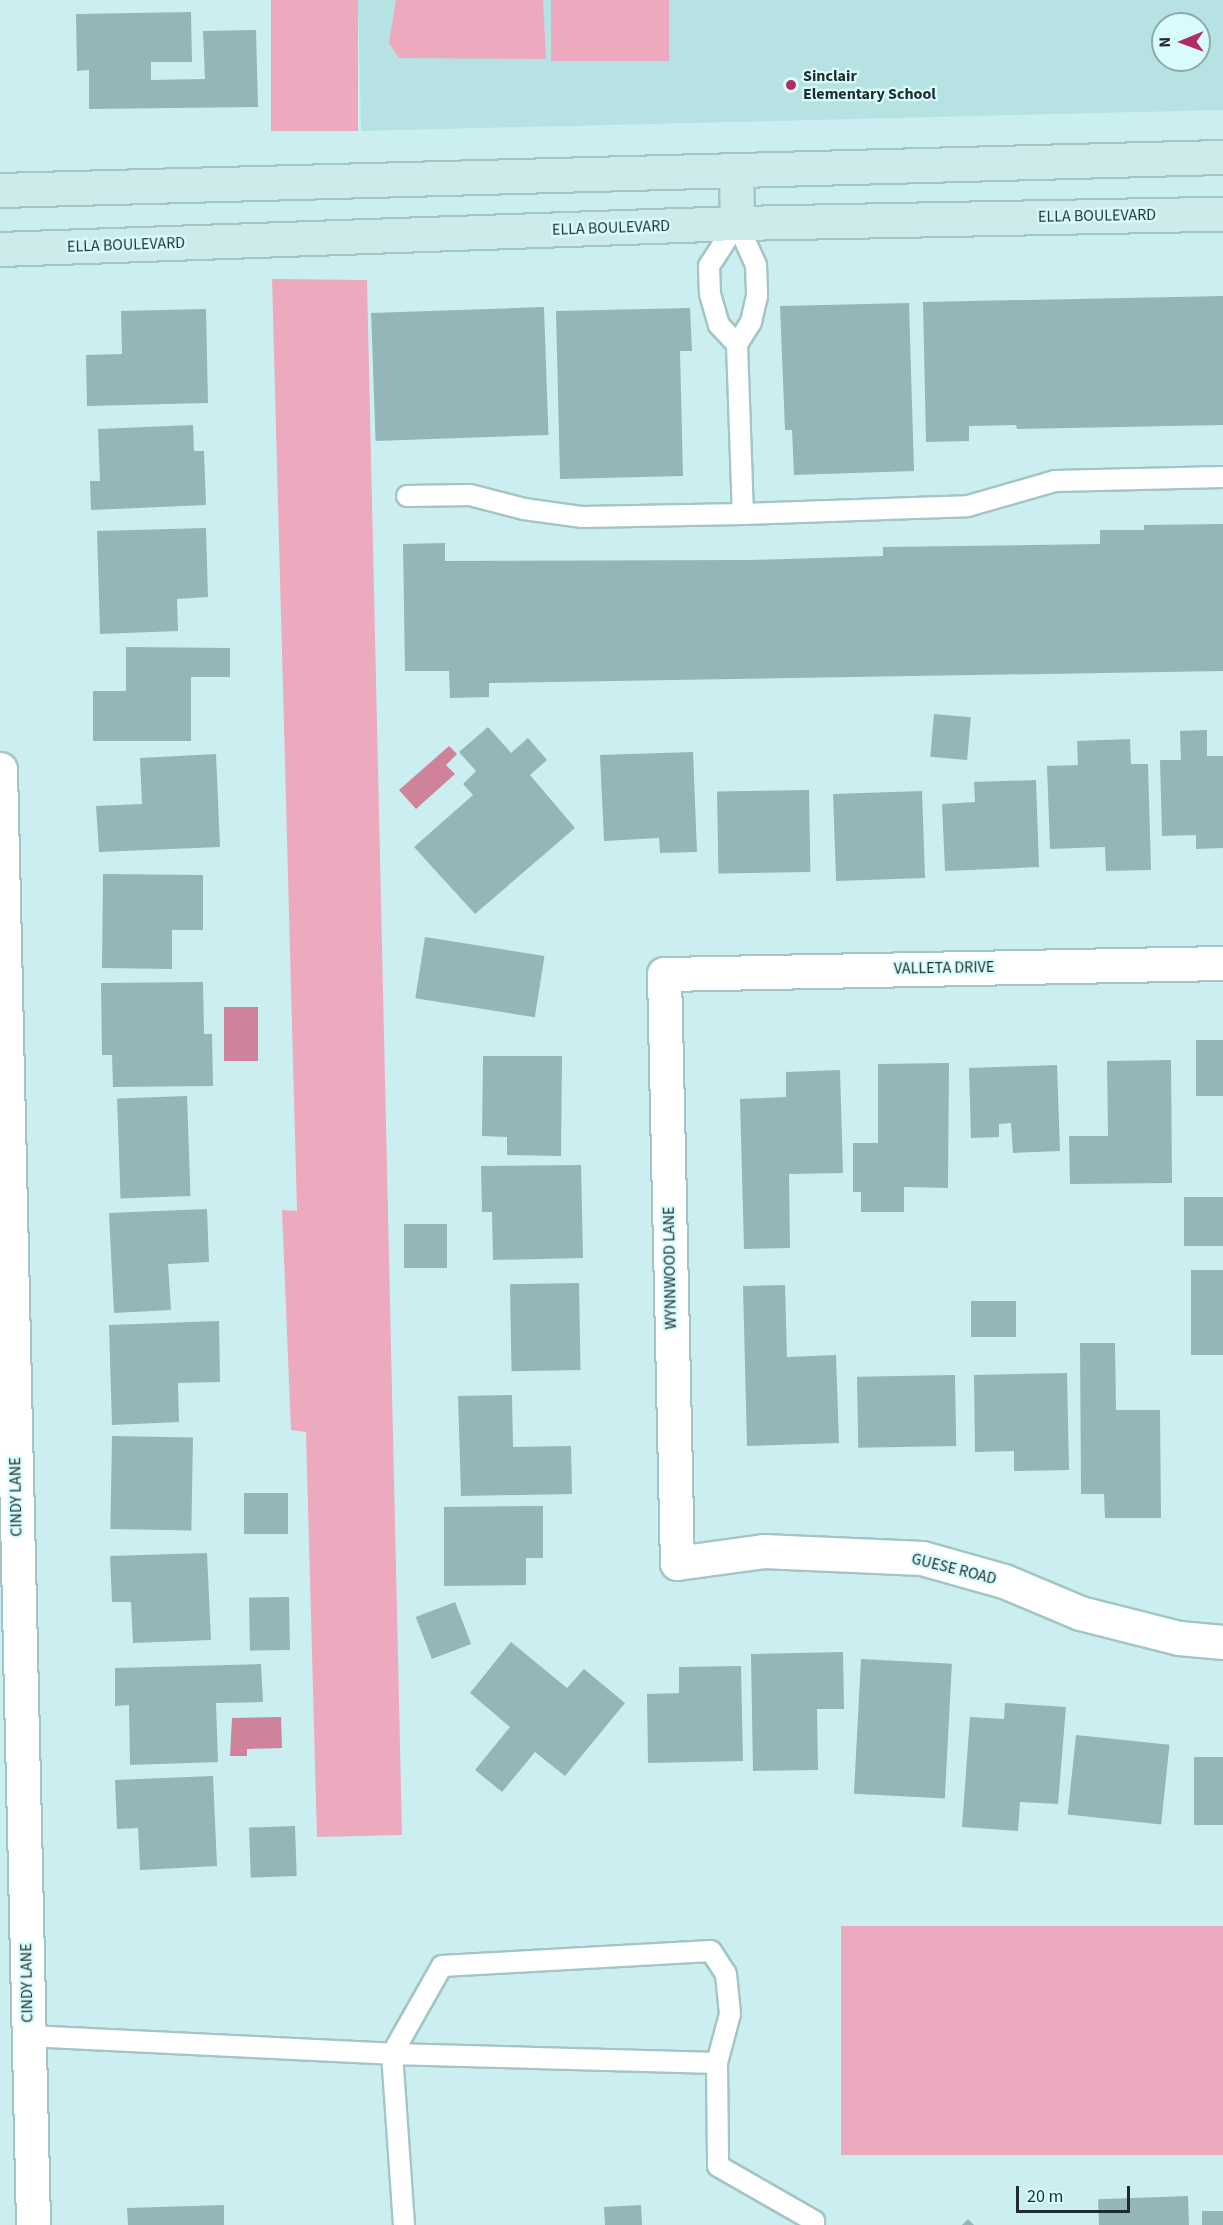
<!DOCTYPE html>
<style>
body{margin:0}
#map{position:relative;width:1223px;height:2225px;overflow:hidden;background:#cbeff1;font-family:"Source Sans 3",sans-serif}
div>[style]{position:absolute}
.built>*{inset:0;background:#b6e2e4}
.green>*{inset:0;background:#eda9bd;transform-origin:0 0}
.water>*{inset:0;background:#ce839a;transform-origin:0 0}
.building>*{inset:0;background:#94b6b8;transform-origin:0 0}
.roads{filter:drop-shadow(2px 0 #a3c5c7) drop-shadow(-2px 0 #a3c5c7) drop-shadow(0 2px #a3c5c7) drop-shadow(0 -2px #a3c5c7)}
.lane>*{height:20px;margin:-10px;padding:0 10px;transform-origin:10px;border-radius:10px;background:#fff}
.street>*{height:33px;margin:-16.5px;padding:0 16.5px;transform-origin:16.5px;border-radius:16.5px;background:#fff}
.secondary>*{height:33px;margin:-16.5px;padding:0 16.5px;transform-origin:16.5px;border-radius:16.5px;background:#ceebec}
.dots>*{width:16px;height:16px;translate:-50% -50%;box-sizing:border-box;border:3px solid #d8fcfe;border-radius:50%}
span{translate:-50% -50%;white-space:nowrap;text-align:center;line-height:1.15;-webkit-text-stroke:4.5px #d8fcfe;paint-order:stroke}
.poi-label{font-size:16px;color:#1f2c2d;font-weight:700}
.left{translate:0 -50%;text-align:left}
.street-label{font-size:16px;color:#1f2c2d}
.north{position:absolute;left:1151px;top:12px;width:60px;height:60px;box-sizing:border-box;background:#d8fcfe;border:2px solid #8ea9aa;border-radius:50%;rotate:269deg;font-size:16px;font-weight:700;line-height:24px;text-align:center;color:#1f2c2d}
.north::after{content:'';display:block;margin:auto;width:21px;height:27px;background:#b42a65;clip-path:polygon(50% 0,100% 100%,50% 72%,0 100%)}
.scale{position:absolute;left:1016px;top:2186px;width:114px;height:27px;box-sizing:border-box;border:3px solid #1f2c2d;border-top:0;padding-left:8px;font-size:18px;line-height:21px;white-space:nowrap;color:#1f2c2d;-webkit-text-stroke:4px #d8fcfe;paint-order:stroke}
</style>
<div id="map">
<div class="built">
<div style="clip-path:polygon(evenodd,358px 0,1223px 0,1223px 110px,361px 131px,358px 0,1163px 24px,1199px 24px,1199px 60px,1163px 60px,1163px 24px)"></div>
</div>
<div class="green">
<div style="left:271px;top:0;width:87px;height:131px"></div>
<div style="clip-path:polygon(396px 0,543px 0,546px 59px,399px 58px,389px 43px)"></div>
<div style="left:551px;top:0;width:118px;height:61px"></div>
<div style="clip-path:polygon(272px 279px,367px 280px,402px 1835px,317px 1837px,306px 1432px,291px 1430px,282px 1210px,297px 1211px)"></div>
<div style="left:1223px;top:1926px;width:229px;height:382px;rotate:90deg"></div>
</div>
<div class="water">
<div style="clip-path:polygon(449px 746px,457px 754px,446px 765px,455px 774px,416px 809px,399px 790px)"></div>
<div style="left:224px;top:1007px;width:34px;height:54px"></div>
<div style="clip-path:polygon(281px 1717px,282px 1748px,247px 1749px,247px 1756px,230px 1756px,232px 1718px)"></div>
</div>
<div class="building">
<div style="clip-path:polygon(191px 12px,192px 62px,151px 62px,151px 80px,205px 79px,203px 31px,256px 30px,258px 107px,89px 109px,89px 70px,77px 71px,76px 14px)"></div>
<div style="clip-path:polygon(1223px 296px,1223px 425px,1017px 429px,1016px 425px,969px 426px,969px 441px,926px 442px,923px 302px)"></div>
<div style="clip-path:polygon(909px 303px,914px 471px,794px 475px,792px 430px,785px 430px,780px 306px)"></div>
<div style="left:544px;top:307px;width:128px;height:173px;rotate:88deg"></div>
<div style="clip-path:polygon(690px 308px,692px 351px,680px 351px,683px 476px,560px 479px,556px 311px)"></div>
<div style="clip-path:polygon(206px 309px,208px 403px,87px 406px,86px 355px,122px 354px,121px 311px)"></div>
<div style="clip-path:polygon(193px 425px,194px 451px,204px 451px,206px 505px,91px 510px,90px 481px,100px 481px,98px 429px)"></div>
<div style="clip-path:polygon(1223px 524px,1223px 671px,489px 683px,489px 697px,450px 698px,449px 671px,405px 671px,403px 544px,445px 543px,445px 561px,751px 560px,883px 556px,883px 547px,1100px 544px,1100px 530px,1144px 530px,1144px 525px)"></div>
<div style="clip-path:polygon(206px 528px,208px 597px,177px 599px,178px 631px,100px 634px,97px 531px)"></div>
<div style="clip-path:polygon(126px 647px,230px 648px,230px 677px,191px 677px,191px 741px,93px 741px,93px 691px,126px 691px)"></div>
<div style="left:934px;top:714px;width:37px;height:43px;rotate:5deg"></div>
<div style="clip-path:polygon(488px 727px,511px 753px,528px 738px,547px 760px,530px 775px,575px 828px,475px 914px,414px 847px,473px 795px,463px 784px,476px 771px,459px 752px)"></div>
<div style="clip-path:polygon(1207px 730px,1207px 756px,1223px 756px,1223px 848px,1196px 849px,1196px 835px,1162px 836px,1160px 760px,1181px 760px,1180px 731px)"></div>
<div style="clip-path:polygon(1130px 739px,1131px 764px,1148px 764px,1151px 870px,1106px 871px,1105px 847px,1050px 849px,1047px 766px,1078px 765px,1077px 741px)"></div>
<div style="clip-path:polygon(693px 752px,697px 852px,660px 853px,659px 838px,604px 841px,600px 755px)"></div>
<div style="clip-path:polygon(216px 754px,220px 847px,99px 852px,96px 806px,142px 804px,140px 758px)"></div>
<div style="clip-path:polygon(1036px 780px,1039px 867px,945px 871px,942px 804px,975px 802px,974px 782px)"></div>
<div style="left:809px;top:790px;width:82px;height:92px;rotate:89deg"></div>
<div style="left:922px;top:791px;width:87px;height:89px;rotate:88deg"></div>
<div style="clip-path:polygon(103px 874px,203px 875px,203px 930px,172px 930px,172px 969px,102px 968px)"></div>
<div style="left:425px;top:937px;width:121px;height:62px;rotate:9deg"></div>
<div style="clip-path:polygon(203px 982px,204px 1034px,212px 1034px,213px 1086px,113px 1087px,112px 1055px,102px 1055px,101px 983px)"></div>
<div style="left:1223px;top:1040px;width:56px;height:27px;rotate:90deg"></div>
<div style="clip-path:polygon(483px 1056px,562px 1056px,561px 1156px,507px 1155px,507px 1137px,482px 1136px)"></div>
<div style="clip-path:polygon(1171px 1060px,1172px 1183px,1070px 1184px,1069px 1136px,1108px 1136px,1107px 1061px)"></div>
<div style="clip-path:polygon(949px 1063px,948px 1188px,904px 1187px,904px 1212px,861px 1212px,861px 1192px,853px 1192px,853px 1143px,878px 1143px,878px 1064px)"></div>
<div style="clip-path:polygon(1057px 1065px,1060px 1151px,1013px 1153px,1011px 1123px,999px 1124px,999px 1137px,971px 1138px,969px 1068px)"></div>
<div style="clip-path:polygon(840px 1070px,843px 1173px,789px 1174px,790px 1248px,744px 1249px,740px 1099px,786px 1097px,786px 1072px)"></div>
<div style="left:187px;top:1096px;width:100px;height:70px;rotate:88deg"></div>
<div style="clip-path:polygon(581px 1165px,583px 1258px,493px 1260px,492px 1212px,482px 1212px,481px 1166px)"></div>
<div style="left:1184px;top:1197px;width:39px;height:49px"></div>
<div style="clip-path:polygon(207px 1209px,209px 1262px,168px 1264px,171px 1310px,114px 1313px,109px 1213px)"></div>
<div style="left:404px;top:1224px;width:43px;height:44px"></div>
<div style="left:1223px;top:1270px;width:85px;height:32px;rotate:90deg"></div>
<div style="left:579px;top:1283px;width:87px;height:69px;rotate:89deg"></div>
<div style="clip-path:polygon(785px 1285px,787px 1357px,836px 1355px,839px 1443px,747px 1446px,743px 1286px)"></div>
<div style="left:1016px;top:1301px;width:36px;height:45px;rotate:90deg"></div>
<div style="clip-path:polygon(219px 1321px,220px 1382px,178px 1383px,179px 1422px,112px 1425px,109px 1325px)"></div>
<div style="clip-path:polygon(1080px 1343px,1115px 1343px,1116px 1410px,1160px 1410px,1161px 1518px,1105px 1518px,1104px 1494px,1081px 1494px)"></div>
<div style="clip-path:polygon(1067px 1373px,1069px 1470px,1014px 1471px,1014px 1451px,975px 1452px,974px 1375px)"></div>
<div style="left:955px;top:1375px;width:71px;height:98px;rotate:89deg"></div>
<div style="clip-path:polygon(512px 1395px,513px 1447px,571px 1446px,572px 1494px,461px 1496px,458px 1396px)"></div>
<div style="left:112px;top:1436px;width:81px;height:93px;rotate:1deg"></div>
<div style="left:244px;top:1493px;width:44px;height:41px"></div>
<div style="clip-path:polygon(543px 1506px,543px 1558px,526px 1558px,526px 1585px,444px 1586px,444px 1507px)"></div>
<div style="clip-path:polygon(207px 1553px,211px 1640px,133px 1643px,131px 1602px,112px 1602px,110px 1556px)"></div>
<div style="left:289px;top:1597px;width:53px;height:40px;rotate:89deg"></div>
<div style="left:455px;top:1602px;width:45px;height:42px;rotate:69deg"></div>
<div style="clip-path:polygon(511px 1642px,567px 1688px,584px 1669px,625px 1703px,565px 1776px,535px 1752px,502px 1792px,475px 1770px,510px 1727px,470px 1693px)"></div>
<div style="clip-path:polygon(843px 1652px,844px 1709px,817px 1709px,818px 1770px,753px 1771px,751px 1654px)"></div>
<div style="left:861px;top:1659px;width:91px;height:135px;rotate:3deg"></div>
<div style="clip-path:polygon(261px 1664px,263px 1702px,216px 1703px,218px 1762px,130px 1765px,129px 1705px,115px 1706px,115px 1668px)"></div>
<div style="clip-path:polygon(741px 1666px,743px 1761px,648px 1763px,647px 1694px,679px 1693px,679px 1667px)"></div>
<div style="clip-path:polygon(1005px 1703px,1066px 1707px,1058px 1804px,1020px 1802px,1018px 1831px,962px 1827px,970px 1717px,1004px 1719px)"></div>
<div style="left:1076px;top:1735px;width:94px;height:80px;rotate:6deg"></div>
<div style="left:1223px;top:1757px;width:68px;height:29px;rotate:90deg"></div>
<div style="clip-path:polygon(213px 1776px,217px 1866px,140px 1870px,138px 1828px,117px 1829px,115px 1780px)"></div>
<div style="left:295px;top:1826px;width:50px;height:46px;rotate:88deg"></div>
<div style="left:1188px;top:2196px;width:29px;height:90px;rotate:88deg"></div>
<div style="clip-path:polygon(224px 2205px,224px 2225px,128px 2225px,127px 2208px)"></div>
<div style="left:641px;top:2205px;width:20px;height:37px;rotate:87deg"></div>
<div style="left:1202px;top:2211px;width:21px;height:14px"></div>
<div style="clip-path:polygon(968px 2219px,974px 2225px,962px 2225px)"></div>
</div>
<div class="roads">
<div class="lane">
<div style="left:737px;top:223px;width:46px;rotate:65.7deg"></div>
<div style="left:756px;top:265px;width:31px;rotate:88deg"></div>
<div style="left:757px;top:296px;width:27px;rotate:103deg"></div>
<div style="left:751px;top:322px;width:26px;rotate:122deg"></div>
<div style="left:737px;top:344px;width:170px;rotate:88deg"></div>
<div style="left:737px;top:223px;width:51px;rotate:123.1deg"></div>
<div style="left:709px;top:266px;width:28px;rotate:88deg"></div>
<div style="left:710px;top:294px;width:32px;rotate:74deg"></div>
<div style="left:719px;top:325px;width:26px;rotate:47deg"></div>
<div style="left:407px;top:496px;width:63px;rotate:-0.9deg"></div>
<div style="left:470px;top:495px;width:56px;rotate:14.5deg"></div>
<div style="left:524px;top:509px;width:59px;rotate:7.9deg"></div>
<div style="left:582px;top:517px;width:161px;rotate:-1.1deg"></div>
<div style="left:743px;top:514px;width:225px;rotate:-2deg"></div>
<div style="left:968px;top:506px;width:91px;rotate:-16deg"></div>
<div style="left:1055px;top:481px;width:168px;rotate:-1.4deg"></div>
<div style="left:28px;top:2036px;width:364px;rotate:2.8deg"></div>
<div style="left:392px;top:2054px;width:325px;rotate:1.6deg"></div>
<div style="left:404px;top:2225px;width:171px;rotate:-94deg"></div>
<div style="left:392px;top:2054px;width:101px;rotate:-60.4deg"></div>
<div style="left:442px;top:1966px;width:269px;rotate:-3.2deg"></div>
<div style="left:711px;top:1951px;width:27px;rotate:57deg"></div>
<div style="left:726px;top:1974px;width:40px;rotate:84.3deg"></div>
<div style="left:730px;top:2014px;width:51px;rotate:104.9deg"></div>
<div style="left:717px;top:2063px;width:103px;rotate:89.4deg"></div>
<div style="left:718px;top:2166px;width:111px;rotate:29.8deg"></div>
<div style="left:814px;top:2221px;width:4px;rotate:90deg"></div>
</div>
<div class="street">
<div style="left:0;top:769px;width:1456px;rotate:88.7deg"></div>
<div style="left:1223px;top:963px;width:559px;rotate:178.87deg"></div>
<div style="left:664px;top:974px;width:589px;rotate:88.74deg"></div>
<div style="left:677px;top:1563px;width:87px;rotate:-7.9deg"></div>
<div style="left:763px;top:1551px;width:159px;rotate:2.5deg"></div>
<div style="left:922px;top:1558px;width:85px;rotate:15.7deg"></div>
<div style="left:1004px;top:1581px;width:82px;rotate:22.8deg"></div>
<div style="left:1080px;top:1613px;width:102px;rotate:14.2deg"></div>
<div style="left:1179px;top:1638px;width:44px;rotate:5.2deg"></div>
</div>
<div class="secondary">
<div style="left:736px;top:170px;width:53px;rotate:88.9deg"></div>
<div style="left:0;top:190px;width:1223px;rotate:-1.55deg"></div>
<div style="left:0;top:249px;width:737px;rotate:-2.02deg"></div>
<div style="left:737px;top:223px;width:486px;rotate:-1.1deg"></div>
</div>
</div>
<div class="dots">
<div style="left:791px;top:85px;background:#b42a65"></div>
</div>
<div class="poi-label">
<span class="left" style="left:803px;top:85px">Sinclair<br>Elementary School</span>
</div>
<div class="street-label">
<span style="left:1097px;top:216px;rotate:-1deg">ELLA BOULEVARD</span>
<span style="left:611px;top:228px;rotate:-2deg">ELLA BOULEVARD</span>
<span style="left:126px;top:245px;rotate:-2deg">ELLA BOULEVARD</span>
<span style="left:944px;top:968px;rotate:-1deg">VALLETA DRIVE</span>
<span style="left:670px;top:1268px;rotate:-91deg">WYNNWOOD LANE</span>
<span style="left:16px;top:1497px;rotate:-91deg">CINDY LANE</span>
<span style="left:954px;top:1569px;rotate:14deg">GUESE ROAD</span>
<span style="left:27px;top:1983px;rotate:-91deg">CINDY LANE</span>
</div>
<div class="north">N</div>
<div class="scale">20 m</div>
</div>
